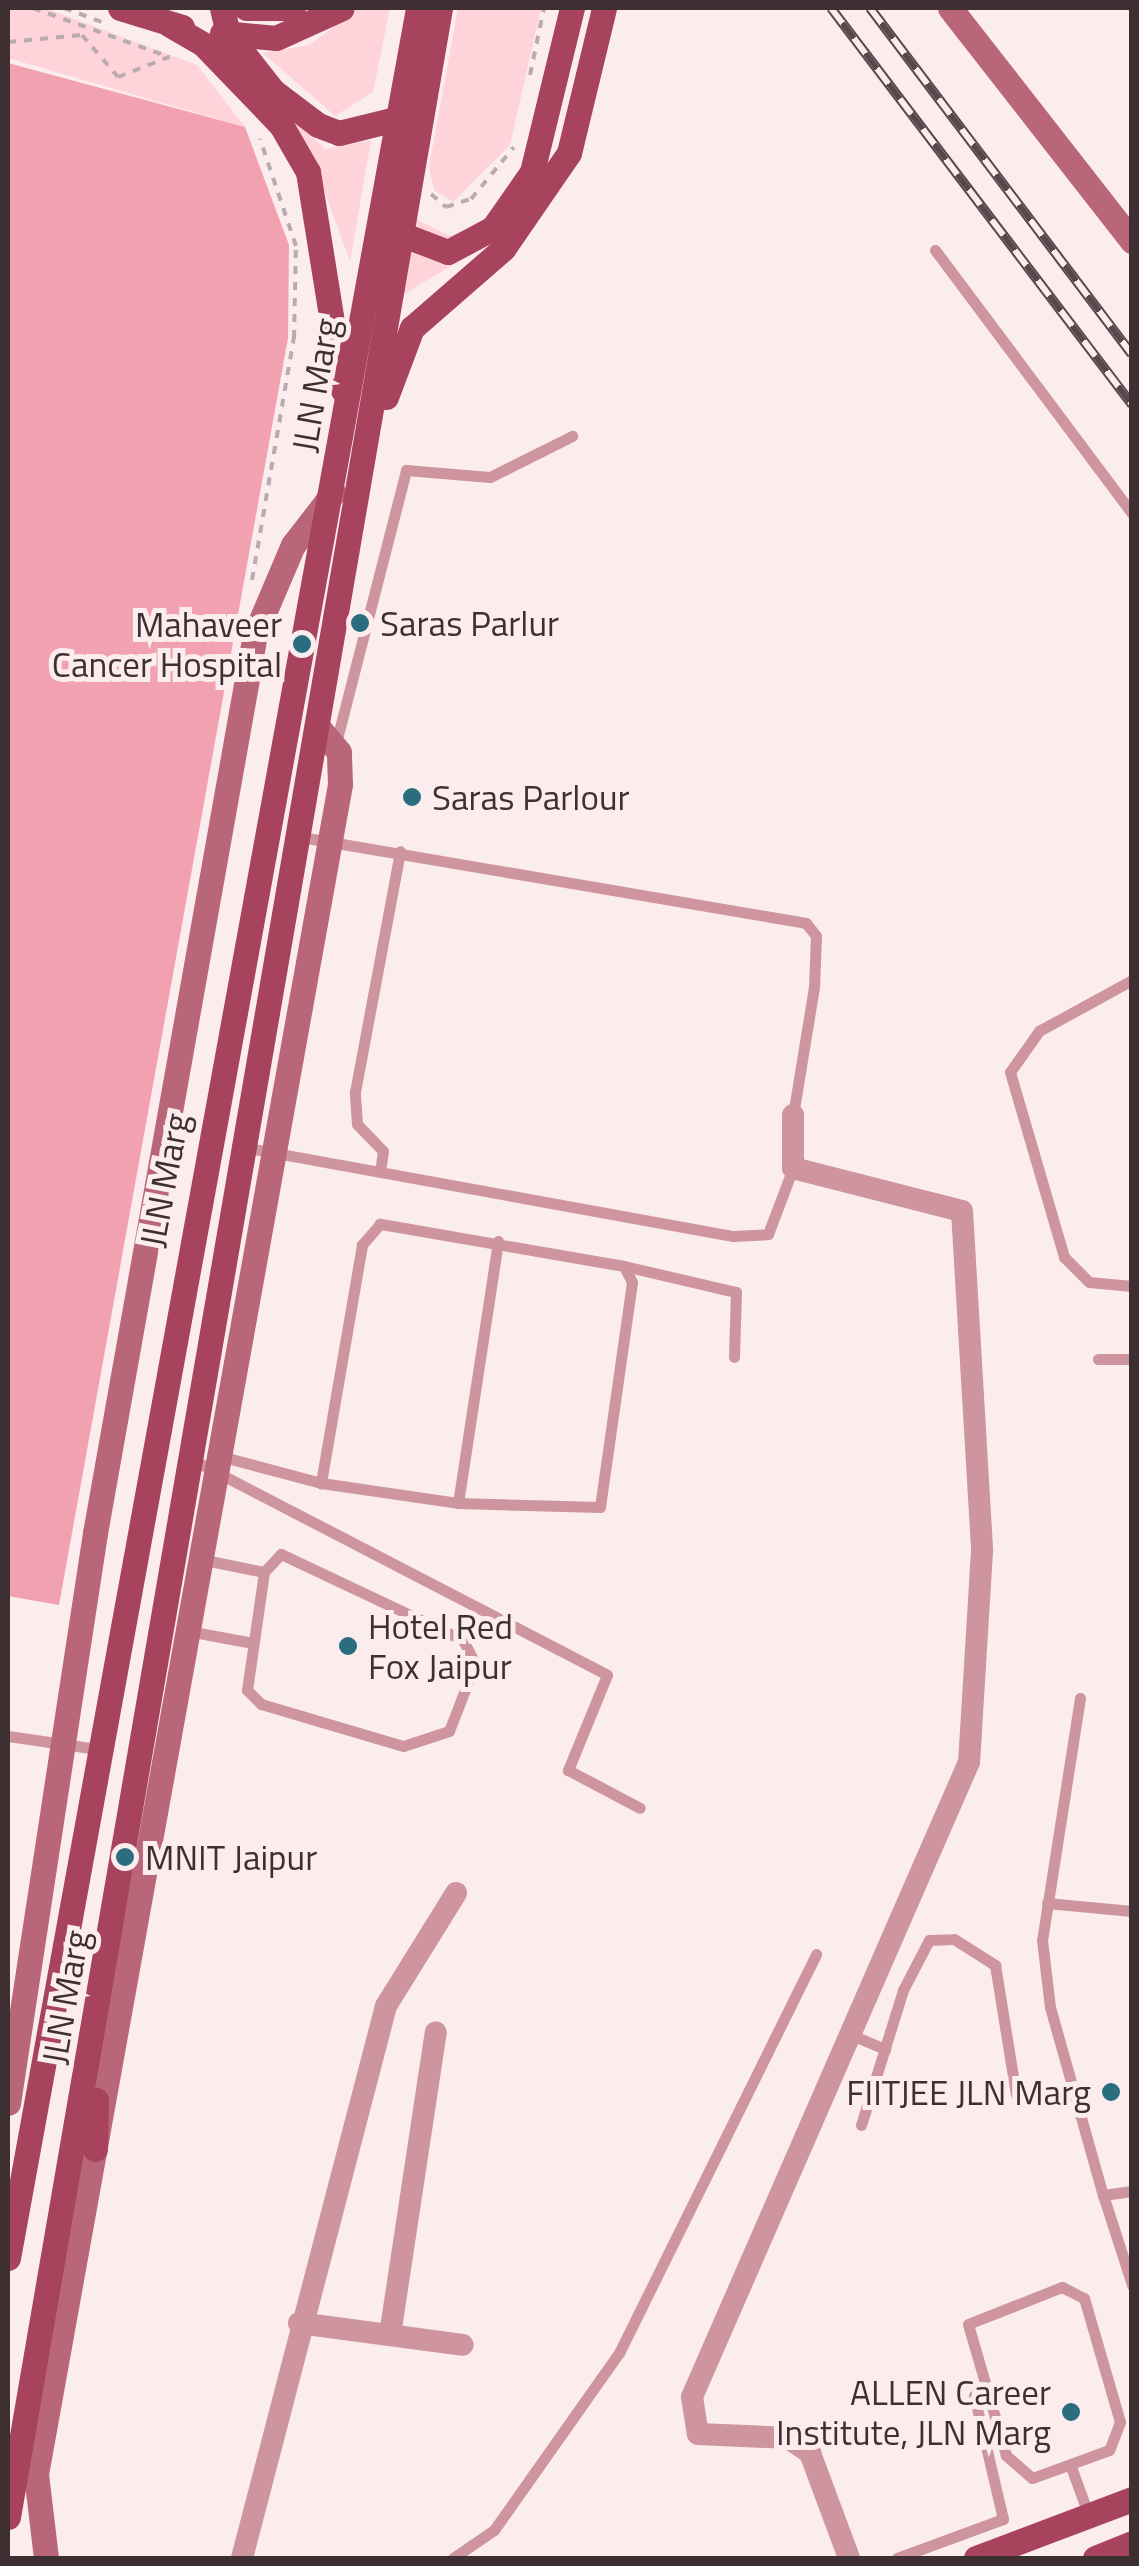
<!DOCTYPE html>
<style>
body{margin:0}
#map{position:relative;width:1139px;height:2566px;overflow:hidden;background:#fbecee;font-family:"Titillium Web",sans-serif}
div>[style]{position:absolute}
.green>*{inset:0;background:#fed3d9}
.forest>*{inset:0;background:#f2a1b0}
.path>*{height:4px;margin-top:-2px;transform-origin:0;background:repeating-linear-gradient(90deg,#baabad 0 8px,transparent 0 16px)}
.lane>*{height:11px;margin:-5.5px;padding:0 5.5px;transform-origin:5.5px;border-radius:5.5px;background:#ce959f}
.street>*{height:22px;margin:-11px;padding:0 11px;transform-origin:11px;border-radius:11px;background:#ce959f}
.secondary>*{height:25px;margin:-12.5px;padding:0 12.5px;transform-origin:12.5px;border-radius:12.5px;background:#b96678}
.primary>*{height:25px;margin:-12.5px;padding:0 12.5px;transform-origin:12.5px;border-radius:12.5px;background:#a7435c}
.rail>*{height:10px;margin-top:-5px;transform-origin:0;background:repeating-linear-gradient(90deg,#fbecee 0 19px,#57484b 0 38px);box-sizing:border-box;border-block:2px solid #57484b}
.dots>*{width:28px;height:28px;translate:-50% -50%;box-sizing:border-box;border:5px solid #fbecee;border-radius:50%}
span{translate:-50% -50%;white-space:nowrap;text-align:center;line-height:1.15;-webkit-text-stroke:10px #fbecee;paint-order:stroke}
.street-label{font-size:35px;color:#3e2f32}
.poi-label{font-size:35px;color:#3e2f32}
.left{translate:0 -50%;text-align:left}
.right{translate:-100% -50%;text-align:right}
.frame{position:absolute;inset:0;border:10px solid #3e2f32;pointer-events:none}
</style>
<div id="map">
<div class="green">
<div style="clip-path:polygon(8px 8px,45px 8px,197px 65px,245px 127px,8px 58px)"></div>
<div style="clip-path:polygon(358px 8px,390px 8px,373px 92px,335px 116px,263px 53px,310px 45px)"></div>
<div style="clip-path:polygon(458px 8px,541px 8px,510px 145px,453px 202px,434px 190px,429px 167px)"></div>
<div style="clip-path:polygon(264px 91px,325px 149px,371px 140px,350px 261px,311px 154px)"></div>
<div style="clip-path:polygon(414px 218px,450px 236px,502px 219px,469px 255px,396px 299px)"></div>
</div>
<div class="forest">
<div style="clip-path:polygon(8px 63px,245px 127px,289px 245px,288px 338px,59px 1605px,8px 1596px)"></div>
</div>
<div class="path">
<div style="left:33px;top:8px;width:145px;rotate:19.8deg"></div>
<div style="left:64px;top:8px;width:40px;rotate:20.2deg"></div>
<div style="left:8px;top:42px;width:74px;rotate:-5.4deg"></div>
<div style="left:82px;top:35px;width:55px;rotate:49.4deg"></div>
<div style="left:118px;top:77px;width:55px;rotate:-21.4deg"></div>
<div style="left:530px;top:75px;width:68px;rotate:-78.2deg"></div>
<div style="left:431px;top:194px;width:20px;rotate:41deg"></div>
<div style="left:446px;top:207px;width:26px;rotate:-18deg"></div>
<div style="left:471px;top:199px;width:67px;rotate:-50.4deg"></div>
<div style="left:252px;top:580px;width:246px;rotate:-80.2deg"></div>
<div style="left:294px;top:338px;width:92px;rotate:-88.8deg"></div>
<div style="left:296px;top:246px;width:113px;rotate:-108.6deg"></div>
</div>
<div class="lane">
<div style="left:935px;top:250px;width:329px;rotate:53.2deg"></div>
<div style="left:336px;top:743px;width:282px;rotate:-75.6deg"></div>
<div style="left:406px;top:470px;width:84px;rotate:4.8deg"></div>
<div style="left:490px;top:477px;width:92px;rotate:-26.6deg"></div>
<div style="left:301px;top:837px;width:512px;rotate:9.66deg"></div>
<div style="left:806px;top:923px;width:16px;rotate:52deg"></div>
<div style="left:816px;top:936px;width:51px;rotate:92.2deg"></div>
<div style="left:814px;top:987px;width:130px;rotate:99.3deg"></div>
<div style="left:1132px;top:980px;width:106px;rotate:151.3deg"></div>
<div style="left:1039px;top:1031px;width:50px;rotate:125.3deg"></div>
<div style="left:1010px;top:1072px;width:193px;rotate:73.7deg"></div>
<div style="left:1064px;top:1257px;width:35px;rotate:45deg"></div>
<div style="left:1089px;top:1282px;width:43px;rotate:5.3deg"></div>
<div style="left:248px;top:1148px;width:493px;rotate:10.3deg"></div>
<div style="left:733px;top:1236px;width:35px;rotate:-3deg"></div>
<div style="left:768px;top:1234px;width:71px;rotate:-69.3deg"></div>
<div style="left:380px;top:1172px;width:21px;rotate:-82deg"></div>
<div style="left:383px;top:1151px;width:37px;rotate:-134deg"></div>
<div style="left:357px;top:1124px;width:32px;rotate:-94deg"></div>
<div style="left:355px;top:1092px;width:245px;rotate:-79.4deg"></div>
<div style="left:624px;top:1266px;width:115px;rotate:13.1deg"></div>
<div style="left:736px;top:1292px;width:65px;rotate:91.8deg"></div>
<div style="left:1098px;top:1359px;width:34px"></div>
<div style="left:216px;top:1455px;width:109px;rotate:14.9deg"></div>
<div style="left:321px;top:1483px;width:138px;rotate:8.3deg"></div>
<div style="left:458px;top:1503px;width:142px;rotate:1.6deg"></div>
<div style="left:600px;top:1507px;width:227px;rotate:-81.9deg"></div>
<div style="left:632px;top:1282px;width:18px;rotate:-117deg"></div>
<div style="left:624px;top:1266px;width:248px;rotate:-170.2deg"></div>
<div style="left:380px;top:1224px;width:28px;rotate:131deg"></div>
<div style="left:362px;top:1245px;width:242px;rotate:99.8deg"></div>
<div style="left:195px;top:1461px;width:464px;rotate:27.4deg"></div>
<div style="left:607px;top:1675px;width:103px;rotate:112.3deg"></div>
<div style="left:568px;top:1770px;width:81px;rotate:27.8deg"></div>
<div style="left:458px;top:1503px;width:265px;rotate:-81.3deg"></div>
<div style="left:281px;top:1554px;width:201px;rotate:25.3deg"></div>
<div style="left:463px;top:1640px;width:27px;rotate:63deg"></div>
<div style="left:475px;top:1664px;width:72px;rotate:111.2deg"></div>
<div style="left:449px;top:1731px;width:48px;rotate:161.9deg"></div>
<div style="left:403px;top:1746px;width:148px;rotate:-163.5deg"></div>
<div style="left:261px;top:1704px;width:20px;rotate:-135deg"></div>
<div style="left:247px;top:1690px;width:119px;rotate:-81.8deg"></div>
<div style="left:264px;top:1572px;width:25px;rotate:-47deg"></div>
<div style="left:200px;top:1559px;width:65px;rotate:11.5deg"></div>
<div style="left:188px;top:1631px;width:66px;rotate:10.5deg"></div>
<div style="left:1080px;top:1698px;width:245px;rotate:98.9deg"></div>
<div style="left:1042px;top:1940px;width:67px;rotate:83.2deg"></div>
<div style="left:1050px;top:2007px;width:195px;rotate:74.3deg"></div>
<div style="left:1103px;top:2195px;width:29px;rotate:-8deg"></div>
<div style="left:8px;top:1736px;width:90px;rotate:8.3deg"></div>
<div style="left:1047px;top:1903px;width:85px;rotate:5.4deg"></div>
<div style="left:854px;top:2036px;width:34px;rotate:23deg"></div>
<div style="left:861px;top:2125px;width:141px;rotate:-72.7deg"></div>
<div style="left:903px;top:1990px;width:56px;rotate:-62.5deg"></div>
<div style="left:929px;top:1940px;width:25px;rotate:-2deg"></div>
<div style="left:954px;top:1939px;width:49px;rotate:32.4deg"></div>
<div style="left:995px;top:1965px;width:131px;rotate:80.8deg"></div>
<div style="left:1103px;top:2195px;width:95px;rotate:72.1deg"></div>
<div style="left:1062px;top:2287px;width:25px;rotate:27deg"></div>
<div style="left:1084px;top:2298px;width:129px;rotate:73.8deg"></div>
<div style="left:1120px;top:2422px;width:30px;rotate:111deg"></div>
<div style="left:1109px;top:2450px;width:82px;rotate:160deg"></div>
<div style="left:1032px;top:2478px;width:35px;rotate:-139deg"></div>
<div style="left:1006px;top:2455px;width:136px;rotate:-106.2deg"></div>
<div style="left:968px;top:2324px;width:101px;rotate:-21.5deg"></div>
<div style="left:1071px;top:2467px;width:52px;rotate:69.8deg"></div>
<div style="left:453px;top:2558px;width:50px;rotate:-34.3deg"></div>
<div style="left:494px;top:2530px;width:217px;rotate:-54.8deg"></div>
<div style="left:619px;top:2353px;width:445px;rotate:-63.7deg"></div>
<div style="left:897px;top:2558px;width:113px;rotate:-20.2deg"></div>
<div style="left:1003px;top:2519px;width:127px;rotate:-103.2deg"></div>
</div>
<div class="street">
<div style="left:793px;top:1115px;width:53px;rotate:90deg"></div>
<div style="left:793px;top:1168px;width:174px;rotate:14.3deg"></div>
<div style="left:962px;top:1211px;width:341px;rotate:86.6deg"></div>
<div style="left:982px;top:1551px;width:211px;rotate:93.5deg"></div>
<div style="left:969px;top:1762px;width:693px;rotate:113.57deg"></div>
<div style="left:692px;top:2397px;width:37px;rotate:81deg"></div>
<div style="left:698px;top:2434px;width:90px;rotate:2.5deg"></div>
<div style="left:788px;top:2438px;width:27px;rotate:34deg"></div>
<div style="left:810px;top:2453px;width:112px;rotate:69.6deg"></div>
<div style="left:299px;top:2323px;width:165px;rotate:7.6deg"></div>
<div style="left:390px;top:2335px;width:306px;rotate:-81.4deg"></div>
<div style="left:242px;top:2558px;width:570px;rotate:-75.38deg"></div>
<div style="left:386px;top:2006px;width:133px;rotate:-58.2deg"></div>
</div>
<div class="secondary">
<div style="left:950px;top:8px;width:296px;rotate:52deg"></div>
<div style="left:8px;top:2103px;width:577px;rotate:-81.32deg"></div>
<div style="left:95px;top:1533px;width:913px;rotate:-79.91deg"></div>
<div style="left:255px;top:634px;width:97px;rotate:-66.9deg"></div>
<div style="left:293px;top:545px;width:66px;rotate:-52.4deg"></div>
<div style="left:46px;top:2558px;width:85px;rotate:-96.8deg"></div>
<div style="left:36px;top:2474px;width:1717px;rotate:-79.8deg"></div>
<div style="left:340px;top:784px;width:32px;rotate:-92deg"></div>
<div style="left:339px;top:752px;width:31px;rotate:-130deg"></div>
</div>
<div class="primary">
<div style="left:120px;top:8px;width:65px;rotate:17deg"></div>
<div style="left:222px;top:8px;width:27px;rotate:77deg"></div>
<div style="left:228px;top:34px;width:73px;rotate:51.7deg"></div>
<div style="left:273px;top:91px;width:56px;rotate:37.1deg"></div>
<div style="left:318px;top:125px;width:22px;rotate:21deg"></div>
<div style="left:339px;top:133px;width:63px;rotate:-13.8deg"></div>
<div style="left:246px;top:8px;width:47px"></div>
<div style="left:170px;top:25px;width:39px;rotate:30deg"></div>
<div style="left:204px;top:45px;width:111px;rotate:46.1deg"></div>
<div style="left:281px;top:125px;width:54px;rotate:60.1deg"></div>
<div style="left:308px;top:172px;width:221px;rotate:80.9deg"></div>
<div style="left:222px;top:33px;width:54px;rotate:5.3deg"></div>
<div style="left:276px;top:38px;width:72px;rotate:-24.4deg"></div>
<div style="left:398px;top:233px;width:53px;rotate:20.8deg"></div>
<div style="left:448px;top:252px;width:51px;rotate:-28.1deg"></div>
<div style="left:493px;top:228px;width:68px;rotate:-55.1deg"></div>
<div style="left:532px;top:172px;width:169px;rotate:-76.3deg"></div>
<div style="left:386px;top:397px;width:74px;rotate:-69.4deg"></div>
<div style="left:412px;top:328px;width:121px;rotate:-41deg"></div>
<div style="left:503px;top:249px;width:116px;rotate:-55.5deg"></div>
<div style="left:569px;top:153px;width:149px;rotate:-76.4deg"></div>
<div style="left:95px;top:2149px;width:49px;rotate:-88.8deg"></div>
<div style="left:8px;top:2258px;width:2287px;rotate:-79.67deg"></div>
<div style="left:8px;top:2517px;width:2546px;rotate:-80.23deg"></div>
<div style="left:976px;top:2558px;width:167px;rotate:-20.7deg"></div>
<div style="left:1095px;top:2558px;width:40px;rotate:-22deg"></div>
</div>
<div class="rail">
<div style="left:831px;top:8px;width:498px;rotate:52.8deg"></div>
<div style="left:870px;top:8px;width:434px;rotate:52.9deg"></div>
</div>
<div class="dots">
<div style="left:360px;top:623px;background:#296d7e"></div>
<div style="left:302px;top:644px;background:#296d7e"></div>
<div style="left:412px;top:797px;background:#296d7e"></div>
<div style="left:348px;top:1646px;background:#296d7e"></div>
<div style="left:125px;top:1857px;background:#296d7e"></div>
<div style="left:1111px;top:2092px;background:#296d7e"></div>
<div style="left:1071px;top:2412px;background:#296d7e"></div>
</div>
<div class="street-label">
<span style="left:315px;top:385px;rotate:-80deg">JLN Marg</span>
<span style="left:164px;top:1180px;rotate:-79deg">JLN Marg</span>
<span style="left:65px;top:1997px;rotate:-80deg">JLN Marg</span>
</div>
<div class="poi-label">
<span class="left" style="left:380px;top:623px">Saras Parlur</span>
<span class="right" style="left:282px;top:644px">Mahaveer<br>Cancer Hospital</span>
<span class="left" style="left:432px;top:797px">Saras Parlour</span>
<span class="left" style="left:368px;top:1646px">Hotel Red<br>Fox Jaipur</span>
<span class="left" style="left:145px;top:1857px">MNIT Jaipur</span>
<span class="right" style="left:1091px;top:2092px">FIITJEE JLN Marg</span>
<span class="right" style="left:1051px;top:2412px">ALLEN Career<br>Institute, JLN Marg</span>
</div>
<div class="frame"></div>
</div>
